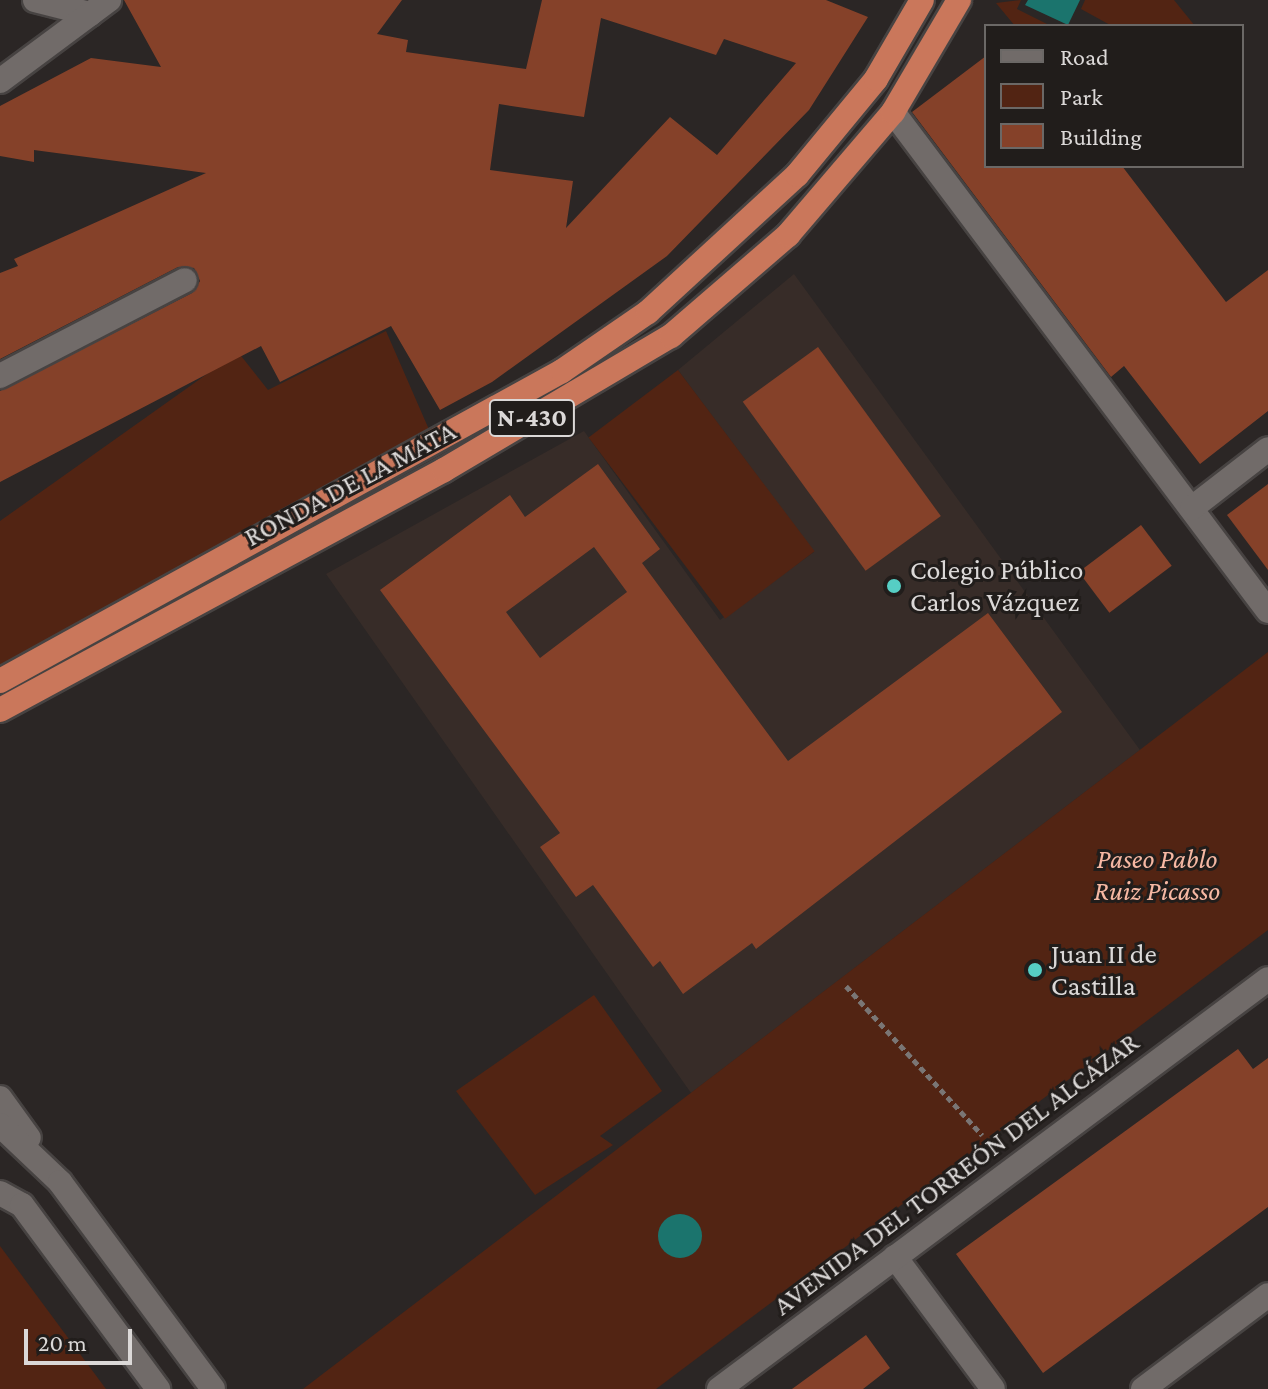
<!DOCTYPE html>
<meta charset="utf-8">
<style>
body{margin:0}
#map{position:relative;width:1268px;height:1389px;overflow:hidden;background:#2b2625;font-family:"Crimson Pro",serif}
div>[style]{position:absolute}
.built>*{inset:0;background:#372c28}
.green>*{inset:0;background:#522413;transform-origin:0 0}
.water>*{inset:0;background:#1b746d}
.round{border-radius:50%}
.building>*{inset:0;background:#854129;transform-origin:0 0}
.path>*{height:5px;margin-top:-2.5px;transform-origin:0;background:repeating-linear-gradient(90deg,#7a7675 0 6px,transparent 0 10px)}
.roads{filter:drop-shadow(2px 0 #474342) drop-shadow(-2px 0 #474342) drop-shadow(0 2px #474342) drop-shadow(0 -2px #474342)}
.street>*{height:24px;margin:-12px;padding:0 12px;transform-origin:12px;border-radius:12px;background:#716b69}
.highway>*{height:24px;margin:-12px;padding:0 12px;transform-origin:12px;border-radius:12px;background:#ca775b}
.dots>*{width:22px;height:22px;translate:-50% -50%;box-sizing:border-box;border:4px solid #211d1b;border-radius:50%}
span{translate:-50% -50%;white-space:nowrap;text-align:center;line-height:1.15;-webkit-text-stroke:6px #211d1b;paint-order:stroke}
.shield-label span{padding:2px 6px;background:#211d1b;border:2px solid;border-radius:6px;-webkit-text-stroke-width:0}
.shield-label{font-size:26px;color:#dbd8d7;font-weight:700}
.street-label{font-size:28px;color:#dbd8d7}
.poi-label{font-size:28px;color:#dbd8d7}
.left{translate:0 -50%;text-align:left}
.park-label{font-size:28px;color:#f6b8a3;font-style:italic}
.legend{position:absolute;left:984px;top:24px;width:260px;height:144px;box-sizing:border-box;background:#211d1b;border:2px solid #6b6866;margin:0;padding:10px 14px;list-style:none;font-size:24px;color:#dbd8d7}
.legend li{display:flex;align-items:center;gap:16px;height:40px}
.legend b{width:40px;border:2px solid #6b6866}
.scale{position:absolute;left:24px;top:1329px;width:108px;height:36px;box-sizing:border-box;border:4px solid #dbd8d7;border-top:0;padding-left:10px;font-size:24px;line-height:28px;white-space:nowrap;color:#dbd8d7;-webkit-text-stroke:6px #211d1b;paint-order:stroke}
</style>
<div id="map">
<div class="built">
<div style="clip-path:polygon(794px 274px,1140px 750px,691px 1093px,326px 574px,584px 431px,720px 620px,814px 552px,678px 370px)"></div>
</div>
<div class="green">
<div style="clip-path:polygon(1021px 0,1017px 9px,1051px 26px,1015px 26px,996px 3px)"></div>
<div style="clip-path:polygon(1085px 0,1174px 0,1195px 26px,1112px 26px,1081px 9px)"></div>
<div style="clip-path:polygon(386px 331px,434px 441px,0 684px,0 521px,238px 352px,268px 390px)"></div>
<div style="left:678px;top:370px;width:227px;height:112px;rotate:53deg"></div>
<div style="clip-path:polygon(1268px 652px,1268px 930px,656px 1389px,303px 1389px)"></div>
<div style="clip-path:polygon(594px 995px,662px 1091px,600px 1136px,613px 1145px,535px 1195px,456px 1091px)"></div>
<div style="clip-path:polygon(0 1246px,106px 1389px,0 1389px)"></div>
</div>
<div class="water">
<div style="clip-path:polygon(1028px 0,1080px 0,1068px 25px,1025px 5px)"></div>
<div class="round" style="left:658px;top:1214px;width:44px;height:44px"></div>
</div>
<div class="building">
<div style="clip-path:polygon(evenodd,124px 0,402px 0,377px 34px,408px 40px,406px 52px,526px 69px,542px 0,826px 0,868px 17px,809px 110px,667px 256px,492px 382px,440px 410px,391px 326px,280px 382px,261px 346px,0 482px,0 391px,192px 293px,200px 281px,194px 268px,178px 267px,0 359px,0 273px,18px 266px,14px 259px,206px 173px,34px 150px,34px 162px,0 156px,0 106px,91px 58px,161px 67px,124px 0,601px 18px,716px 55px,724px 39px,796px 63px,717px 155px,670px 117px,566px 228px,573px 181px,490px 170px,499px 104px,584px 117px,601px 18px)"></div>
<div style="clip-path:polygon(986px 56px,986px 166px,1122px 166px,1226px 302px,1268px 270px,1268px 411px,1200px 464px,1124px 366px,1111px 377px,912px 112px)"></div>
<div style="left:818px;top:347px;width:209px;height:93px;rotate:54deg"></div>
<div style="clip-path:polygon(evenodd,598px 464px,660px 549px,642px 563px,788px 761px,988px 613px,1062px 712px,756px 949px,752px 943px,683px 994px,660px 961px,653px 967px,593px 885px,576px 897px,540px 847px,560px 833px,380px 590px,510px 495px,525px 517px,598px 464px,594px 547px,627px 592px,540px 658px,506px 612px,594px 547px)"></div>
<div style="clip-path:polygon(1268px 484px,1268px 570px,1227px 515px)"></div>
<div style="left:1141px;top:525px;width:51px;height:78px;rotate:53deg"></div>
<div style="clip-path:polygon(1238px 1049px,1253px 1069px,1268px 1058px,1268px 1207px,1043px 1373px,956px 1254px)"></div>
<div style="clip-path:polygon(866px 1335px,890px 1368px,863px 1389px,792px 1389px)"></div>
</div>
<div class="path">
<div style="left:846px;top:986px;width:202px;rotate:47.6deg"></div>
</div>
<div class="roads">
<div class="street">
<div style="left:35px;top:0;width:57px;rotate:14.3deg"></div>
<div style="left:0;top:81px;width:136px;rotate:-36.6deg"></div>
<div style="left:893px;top:112px;width:624px;rotate:53.08deg"></div>
<div style="left:0;top:376px;width:208px;rotate:-27.4deg"></div>
<div style="left:1192px;top:508px;width:96px;rotate:-37.8deg"></div>
<div style="left:0;top:1098px;width:49px;rotate:54.1deg"></div>
<div style="left:0;top:1125px;width:83px;rotate:43.5deg"></div>
<div style="left:60px;top:1182px;width:257px;rotate:53.5deg"></div>
<div style="left:0;top:1193px;width:25px;rotate:29deg"></div>
<div style="left:22px;top:1205px;width:229px;rotate:53.5deg"></div>
<div style="left:895px;top:1257px;width:164px;rotate:53.4deg"></div>
<div style="left:719px;top:1389px;width:685px;rotate:-36.75deg"></div>
<div style="left:1143px;top:1389px;width:156px;rotate:-36.9deg"></div>
</div>
<div class="highway">
<div style="left:0;top:681px;width:642px;rotate:-28.88deg"></div>
<div style="left:562px;top:371px;width:104px;rotate:-34.5deg"></div>
<div style="left:648px;top:312px;width:202px;rotate:-42.6deg"></div>
<div style="left:797px;top:175px;width:124px;rotate:-50.5deg"></div>
<div style="left:876px;top:79px;width:91px;rotate:-59.8deg"></div>
<div style="left:0;top:710px;width:505px;rotate:-28.39deg"></div>
<div style="left:444px;top:470px;width:264px;rotate:-30.6deg"></div>
<div style="left:671px;top:336px;width:155px;rotate:-40.8deg"></div>
<div style="left:788px;top:235px;width:162px;rotate:-49.5deg"></div>
<div style="left:893px;top:112px;width:130px;rotate:-59.5deg"></div>
</div>
</div>
<div class="dots">
<div style="left:894px;top:586px;background:#56cec4"></div>
<div style="left:1035px;top:970px;background:#56cec4"></div>
</div>
<div class="shield-label">
<span style="left:532px;top:418px">N-430</span>
</div>
<div class="street-label">
<span style="left:350px;top:484px;rotate:-28deg">RONDA DE LA MATA</span>
<span style="left:956px;top:1174px;rotate:-37deg">AVENIDA DEL TORREÓN DEL ALCÁZAR</span>
</div>
<div class="poi-label">
<span class="left" style="left:910px;top:586px">Colegio Público<br>Carlos Vázquez</span>
<span class="left" style="left:1051px;top:970px">Juan II de<br>Castilla</span>
</div>
<div class="park-label">
<span style="left:1157px;top:875px">Paseo Pablo<br>Ruiz Picasso</span>
</div>
<ul class="legend">
<li><b style="height:10px;background:#716b69"></b>Road</li>
<li><b style="height:22px;background:#522413"></b>Park</li>
<li><b style="height:22px;background:#854129"></b>Building</li>
</ul>
<div class="scale">20 m</div>
</div>
